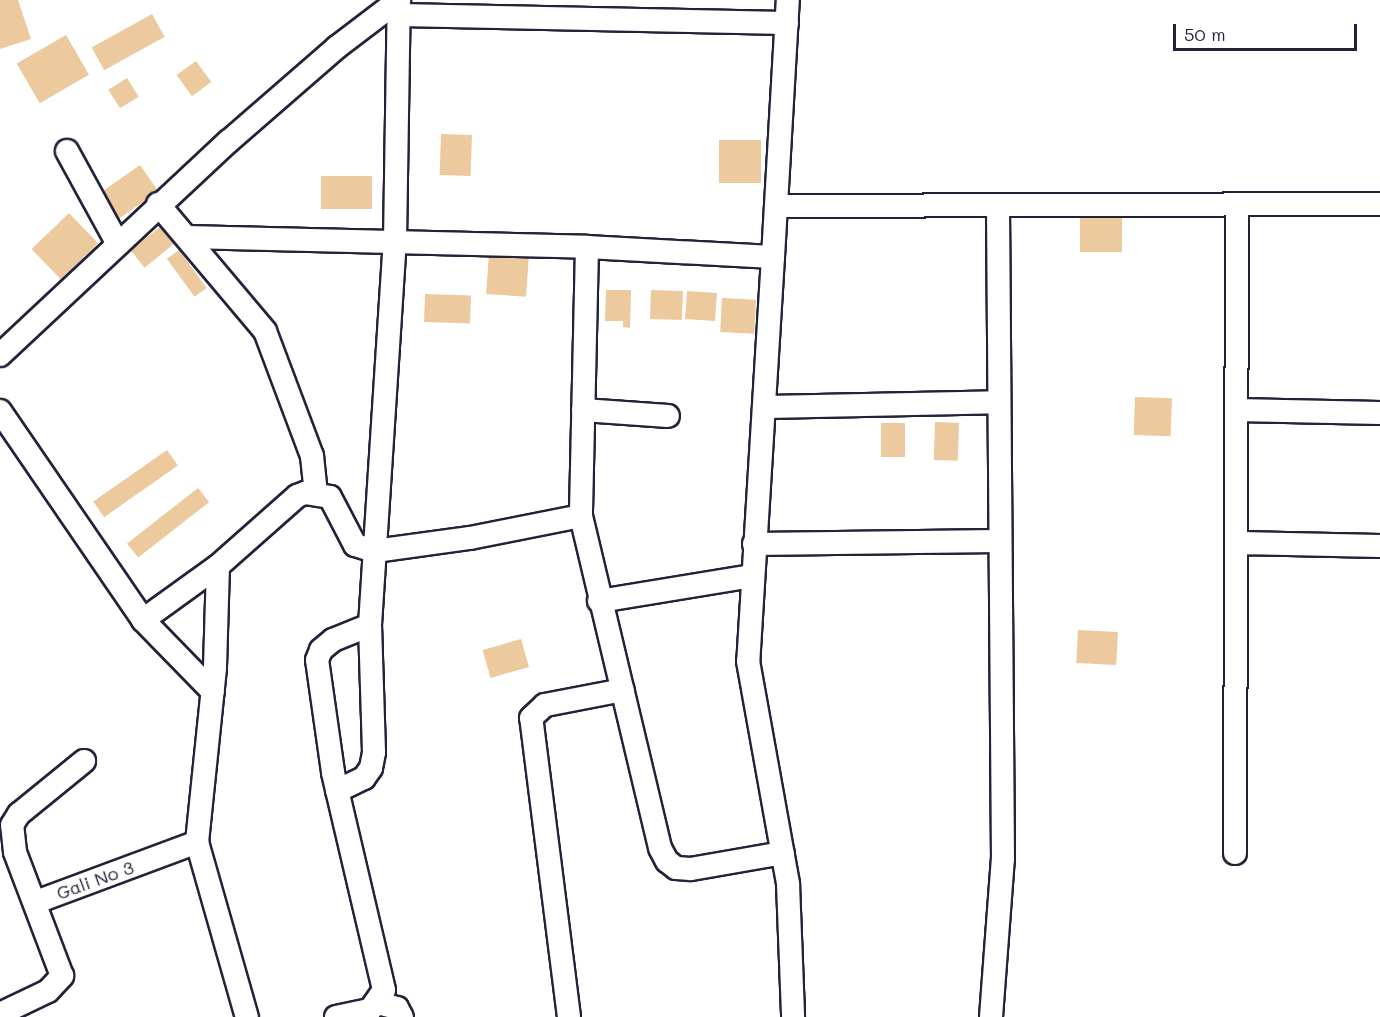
<!DOCTYPE html>
<style>
body{margin:0}
#map{position:relative;width:1380px;height:1017px;overflow:hidden;background:#fff;font-family:Mali,sans-serif}
div>[style]{position:absolute}
.building>*{inset:0;background:#edc99e;transform-origin:0 0}
.roads{filter:drop-shadow(2px 0 #22223b) drop-shadow(-2px 0 #22223b) drop-shadow(0 2px #22223b) drop-shadow(0 -2px #22223b)}
.minor>*{height:22px;margin:-11px;padding:0 11px;transform-origin:11px;border-radius:11px;background:#fff}
span{translate:-50% -50%;white-space:nowrap;text-align:center;line-height:1.15;-webkit-text-stroke:5px #fff;paint-order:stroke}
.street-label{font-size:18px;color:#22223b}
.scale{position:absolute;left:1173px;top:24px;width:184px;height:27px;box-sizing:border-box;border:3px solid #22223b;border-top:0;padding-left:8px;font-size:18px;line-height:21px;white-space:nowrap;color:#22223b;-webkit-text-stroke:4px #fff;paint-order:stroke}
</style>
<div id="map">
<div class="building">
<div style="clip-path:polygon(0 0,18px 0,31px 39px,0 49px)"></div>
<div style="left:152px;top:14px;width:26px;height:69px;rotate:61deg"></div>
<div style="left:66px;top:35px;width:46px;height:57px;rotate:60deg"></div>
<div style="left:196px;top:61px;width:26px;height:24px;rotate:54deg"></div>
<div style="left:127px;top:78px;width:22px;height:22px;rotate:58deg"></div>
<div style="left:441px;top:134px;width:31px;height:41px;rotate:2deg"></div>
<div style="left:719px;top:140px;width:42px;height:43px"></div>
<div style="left:140px;top:165px;width:32px;height:53px;rotate:55deg"></div>
<div style="left:321px;top:176px;width:51px;height:33px"></div>
<div style="left:69px;top:213px;width:42px;height:52px;rotate:46deg"></div>
<div style="left:1080px;top:216px;width:42px;height:36px"></div>
<div style="left:161px;top:226px;width:22px;height:39px;rotate:51deg"></div>
<div style="left:179px;top:250px;width:47px;height:15px;rotate:54deg"></div>
<div style="left:489px;top:253px;width:40px;height:41px;rotate:4deg"></div>
<div style="clip-path:polygon(606px 290px,631px 290px,630px 328px,623px 327px,623px 321px,605px 321px)"></div>
<div style="left:651px;top:290px;width:32px;height:29px;rotate:2deg"></div>
<div style="left:687px;top:291px;width:30px;height:28px;rotate:4deg"></div>
<div style="left:425px;top:294px;width:46px;height:28px;rotate:2deg"></div>
<div style="left:722px;top:298px;width:34px;height:34px;rotate:3deg"></div>
<div style="left:1135px;top:397px;width:37px;height:38px;rotate:2deg"></div>
<div style="left:935px;top:422px;width:24px;height:38px;rotate:2deg"></div>
<div style="left:881px;top:423px;width:24px;height:34px"></div>
<div style="left:167px;top:450px;width:19px;height:90px;rotate:55deg"></div>
<div style="left:198px;top:488px;width:18px;height:90px;rotate:52deg"></div>
<div style="left:1078px;top:630px;width:40px;height:33px;rotate:3deg"></div>
<div style="left:521px;top:639px;width:29px;height:40px;rotate:74deg"></div>
</div>
<div class="roads">
<div class="minor">
<div style="left:399px;top:15px;width:388px;rotate:1.2deg"></div>
<div style="left:67px;top:151px;width:106px;rotate:61.3deg"></div>
<div style="left:158px;top:204px;width:166px;rotate:49.9deg"></div>
<div style="left:265px;top:331px;width:134px;rotate:69.4deg"></div>
<div style="left:312px;top:456px;width:37px;rotate:84deg"></div>
<div style="left:776px;top:206px;width:604px;rotate:-0.19deg"></div>
<div style="left:187px;top:237px;width:400px;rotate:1.4deg"></div>
<div style="left:587px;top:247px;width:186px;rotate:3.1deg"></div>
<div style="left:773px;top:257px;width:405px;rotate:93.5deg"></div>
<div style="left:748px;top:661px;width:227px;rotate:79.8deg"></div>
<div style="left:788px;top:884px;width:133px;rotate:87.8deg"></div>
<div style="left:587px;top:247px;width:269px;rotate:91.3deg"></div>
<div style="left:581px;top:516px;width:341px;rotate:76.6deg"></div>
<div style="left:660px;top:848px;width:15px;rotate:62deg"></div>
<div style="left:667px;top:861px;width:11px;rotate:38deg"></div>
<div style="left:676px;top:868px;width:15px;rotate:4deg"></div>
<div style="left:691px;top:869px;width:93px;rotate:-9.9deg"></div>
<div style="left:773px;top:257px;width:257px;rotate:-86.7deg"></div>
<div style="left:0;top:355px;width:313px;rotate:-43.1deg"></div>
<div style="left:229px;top:141px;width:143px;rotate:-41deg"></div>
<div style="left:337px;top:47px;width:78px;rotate:-37.2deg"></div>
<div style="left:767px;top:407px;width:231px;rotate:-1.2deg"></div>
<div style="left:583px;top:410px;width:85px;rotate:4deg"></div>
<div style="left:1236px;top:410px;width:144px;rotate:1.2deg"></div>
<div style="left:0;top:411px;width:253px;rotate:55.6deg"></div>
<div style="left:143px;top:620px;width:100px;rotate:45.8deg"></div>
<div style="left:1236px;top:543px;width:144px;rotate:1.2deg"></div>
<div style="left:754px;top:544px;width:245px;rotate:-0.7deg"></div>
<div style="left:218px;top:566px;width:102px;rotate:91.7deg"></div>
<div style="left:215px;top:668px;width:175px;rotate:95.9deg"></div>
<div style="left:197px;top:842px;width:182px;rotate:74.1deg"></div>
<div style="left:599px;top:601px;width:154px;rotate:-9.3deg"></div>
<div style="left:143px;top:620px;width:92px;rotate:-35.8deg"></div>
<div style="left:218px;top:566px;width:106px;rotate:-41.5deg"></div>
<div style="left:297px;top:496px;width:9px;rotate:-21deg"></div>
<div style="left:305px;top:493px;width:25px;rotate:9deg"></div>
<div style="left:330px;top:497px;width:54px;rotate:62.5deg"></div>
<div style="left:355px;top:545px;width:21px;rotate:17deg"></div>
<div style="left:375px;top:551px;width:96px;rotate:-7.8deg"></div>
<div style="left:470px;top:538px;width:113px;rotate:-11.2deg"></div>
<div style="left:337px;top:791px;width:30px;rotate:-26deg"></div>
<div style="left:364px;top:778px;width:12px;rotate:-55deg"></div>
<div style="left:371px;top:768px;width:16px;rotate:-79deg"></div>
<div style="left:374px;top:752px;width:127px;rotate:-91.8deg"></div>
<div style="left:370px;top:625px;width:384px;rotate:-86.3deg"></div>
<div style="left:395px;top:242px;width:242px;rotate:-89.1deg"></div>
<div style="left:1235px;top:853px;width:647px;rotate:-89.82deg"></div>
<div style="left:36px;top:902px;width:172px;rotate:-20.4deg"></div>
<div style="left:378px;top:1003px;width:20px;rotate:15deg"></div>
<div style="left:397px;top:1008px;width:10px;rotate:61deg"></div>
<div style="left:0;top:1014px;width:53px;rotate:-25.6deg"></div>
<div style="left:48px;top:991px;width:21px;rotate:-47deg"></div>
<div style="left:62px;top:976px;width:133px;rotate:-110.8deg"></div>
<div style="left:15px;top:852px;width:27px;rotate:-96deg"></div>
<div style="left:12px;top:825px;width:13px;rotate:-58deg"></div>
<div style="left:19px;top:814px;width:84px;rotate:-39.2deg"></div>
<div style="left:336px;top:1017px;width:35px;rotate:-12deg"></div>
<div style="left:370px;top:1010px;width:24px;rotate:-55deg"></div>
<div style="left:384px;top:990px;width:224px;rotate:-103.2deg"></div>
<div style="left:333px;top:772px;width:113px;rotate:-98.1deg"></div>
<div style="left:317px;top:660px;width:11px;rotate:-68deg"></div>
<div style="left:321px;top:650px;width:16px;rotate:-40deg"></div>
<div style="left:333px;top:640px;width:40px;rotate:-22deg"></div>
<div style="left:569px;top:1017px;width:301px;rotate:-97.2deg"></div>
<div style="left:531px;top:718px;width:19px;rotate:-43deg"></div>
<div style="left:545px;top:705px;width:79px;rotate:-10.9deg"></div>
<div style="left:991px;top:1017px;width:158px;rotate:-85.7deg"></div>
<div style="left:1003px;top:859px;width:652px;rotate:-90.44deg"></div>
</div>
</div>
<div class="street-label">
<span style="left:95px;top:880px;rotate:-20deg">Gali No 3</span>
</div>
<div class="scale">50 m</div>
</div>
